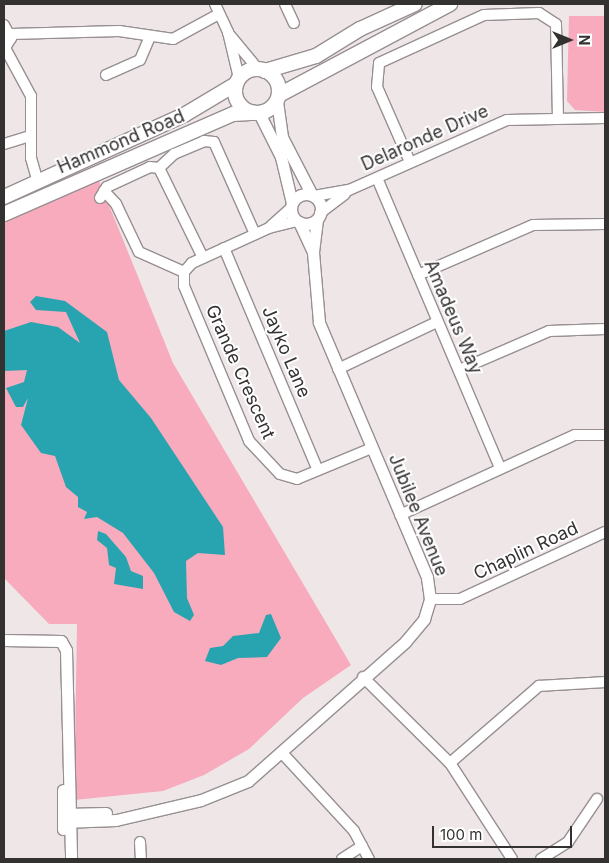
<!DOCTYPE html>
<style>
body{margin:0}
#map{position:relative;width:609px;height:863px;overflow:hidden;background:#eee6e7;font-family:Inter,sans-serif}
div>[style]{position:absolute}
.green>*{inset:0;background:#f8abbd}
.water>*{inset:0;background:#28a4b1}
.roads{filter:drop-shadow(1px 0 #978f91) drop-shadow(-1px 0 #978f91) drop-shadow(0 1px #978f91) drop-shadow(0 -1px #978f91)}
.minor>*{height:10px;margin:-5px;padding:0 5px;transform-origin:5px;border-radius:5px;background:#fff}
.tertiary>*{height:11px;margin:-5.5px;padding:0 5.5px;transform-origin:5.5px;border-radius:5.5px;background:#fff}
.tertiary>.ring{margin:-5.5px;padding:0;box-sizing:content-box;background:none;border:11px solid #fff;border-radius:50%}
.secondary>*{height:14px;margin:-7px;padding:0 7px;transform-origin:7px;border-radius:7px;background:#fff}
.secondary>.ring{margin:-7px;padding:0;box-sizing:content-box;background:none;border:14px solid #fff;border-radius:50%}
span{translate:-50% -50%;white-space:nowrap;text-align:center;line-height:1.15;-webkit-text-stroke:4px #fff;paint-order:stroke}
.street-label{font-size:18px;color:#343131}
.frame{position:absolute;inset:0;border:5px solid #343131;pointer-events:none}
.north{position:absolute;left:544px;top:15px;width:50px;height:50px;-webkit-text-stroke:4px #fff;paint-order:stroke;rotate:90deg;font-size:14px;font-weight:700;line-height:20px;text-align:center;color:#343131}
.north::after{content:'';display:block;margin:auto;width:18px;height:22px;background:#343131;clip-path:polygon(50% 0,100% 100%,50% 72%,0 100%)}
.scale{position:absolute;left:432px;top:826px;width:140px;height:22px;box-sizing:border-box;border:2px solid #343131;border-top:0;padding-left:6px;font-size:15px;line-height:18px;white-space:nowrap;color:#343131;-webkit-text-stroke:4px #fff;paint-order:stroke}
</style>
<div id="map">
<div class="green">
<div style="clip-path:polygon(569px 16px,605px 16px,605px 112px,575px 110px,567px 101px)"></div>
<div style="clip-path:polygon(98px 178px,173px 363px,351px 665px,303px 698px,249px 749px,204px 775px,163px 791px,74px 800px,77px 624px,49px 624px,4px 578px,4px 216px)"></div>
</div>
<div class="water">
<div style="clip-path:polygon(36px 296px,65px 301px,107px 332px,119px 380px,151px 418px,223px 527px,225px 555px,198px 553px,186px 561px,187px 598px,194px 615px,190px 621px,174px 612px,154px 573px,123px 533px,97px 517px,84px 519px,87px 512px,78px 507px,78px 497px,66px 487px,55px 456px,41px 453px,21px 425px,28px 398px,23px 407px,16px 407px,6px 388px,24px 382px,27px 370px,4px 371px,4px 331px,31px 322px,58px 327px,80px 343px,66px 312px,36px 310px,30px 302px)"></div>
<div style="clip-path:polygon(98px 531px,106px 534px,126px 557px,131px 571px,143px 576px,143px 589px,114px 584px,116px 568px,109px 565px,107px 548px,97px 540px)"></div>
<div style="clip-path:polygon(271px 614px,281px 638px,267px 657px,238px 658px,221px 665px,205px 661px,210px 648px,223px 646px,233px 636px,259px 633px,266px 615px)"></div>
</div>
<div class="roads">
<div class="minor">
<div style="left:215px;top:4px;width:31px;rotate:65deg"></div>
<div style="left:228px;top:32px;width:47px;rotate:76.6deg"></div>
<div style="left:285px;top:4px;width:21px;rotate:65deg"></div>
<div style="left:4px;top:25px;width:15px;rotate:62deg"></div>
<div style="left:11px;top:38px;width:13px;rotate:122deg"></div>
<div style="left:228px;top:33px;width:47px;rotate:50.2deg"></div>
<div style="left:11px;top:34px;width:108px;rotate:-1.6deg"></div>
<div style="left:119px;top:31px;width:55px;rotate:8.4deg"></div>
<div style="left:173px;top:39px;width:52px;rotate:-28.5deg"></div>
<div style="left:5px;top:48px;width:55px;rotate:61.6deg"></div>
<div style="left:31px;top:96px;width:62px;rotate:90deg"></div>
<div style="left:31px;top:158px;width:25px;rotate:74deg"></div>
<div style="left:106px;top:75px;width:37px;rotate:-24deg"></div>
<div style="left:140px;top:60px;width:25px;rotate:-67deg"></div>
<div style="left:4px;top:144px;width:28px;rotate:-17deg"></div>
<div style="left:410px;top:162px;width:82px;rotate:-113.7deg"></div>
<div style="left:377px;top:87px;width:24px;rotate:-85deg"></div>
<div style="left:379px;top:63px;width:115px;rotate:-24.6deg"></div>
<div style="left:484px;top:15px;width:55px;rotate:-2.1deg"></div>
<div style="left:539px;top:13px;width:20px;rotate:33deg"></div>
<div style="left:556px;top:24px;width:94px;rotate:88.8deg"></div>
<div style="left:159px;top:168px;width:21px;rotate:-43deg"></div>
<div style="left:174px;top:154px;width:33px;rotate:-23deg"></div>
<div style="left:204px;top:141px;width:10px;rotate:6deg"></div>
<div style="left:214px;top:142px;width:101px;rotate:66deg"></div>
<div style="left:377px;top:178px;width:315px;rotate:67deg"></div>
<div style="left:104px;top:191px;width:18px;rotate:47deg"></div>
<div style="left:116px;top:204px;width:53px;rotate:64.4deg"></div>
<div style="left:139px;top:252px;width:49px;rotate:24deg"></div>
<div style="left:314px;top:196px;width:36px;rotate:-10deg"></div>
<div style="left:349px;top:190px;width:173px;rotate:-23.9deg"></div>
<div style="left:507px;top:120px;width:98px;rotate:-1.2deg"></div>
<div style="left:100px;top:198px;width:13px;rotate:-58deg"></div>
<div style="left:107px;top:187px;width:47px;rotate:-24.9deg"></div>
<div style="left:150px;top:167px;width:9px;rotate:6deg"></div>
<div style="left:159px;top:168px;width:100px;rotate:63.9deg"></div>
<div style="left:320px;top:213px;width:31px;rotate:-37deg"></div>
<div style="left:297px;top:221px;width:29px;rotate:166deg"></div>
<div style="left:269px;top:228px;width:85px;rotate:155.6deg"></div>
<div style="left:192px;top:263px;width:12px;rotate:132deg"></div>
<div style="left:184px;top:272px;width:14px;rotate:90deg"></div>
<div style="left:184px;top:286px;width:168px;rotate:67.2deg"></div>
<div style="left:249px;top:441px;width:45px;rotate:46.8deg"></div>
<div style="left:280px;top:474px;width:18px;rotate:16deg"></div>
<div style="left:297px;top:479px;width:81px;rotate:-22.5deg"></div>
<div style="left:271px;top:226px;width:27px;rotate:-42deg"></div>
<div style="left:224px;top:248px;width:241px;rotate:67.1deg"></div>
<div style="left:418px;top:275px;width:125px;rotate:-23.5deg"></div>
<div style="left:533px;top:225px;width:72px;rotate:-0.8deg"></div>
<div style="left:338px;top:369px;width:110px;rotate:-25.4deg"></div>
<div style="left:459px;top:370px;width:98px;rotate:-23.4deg"></div>
<div style="left:549px;top:331px;width:56px;rotate:-2deg"></div>
<div style="left:400px;top:515px;width:192px;rotate:-24.6deg"></div>
<div style="left:575px;top:435px;width:30px"></div>
<div style="left:430px;top:599px;width:30px"></div>
<div style="left:460px;top:599px;width:160px;rotate:-24.8deg"></div>
<div style="left:363px;top:677px;width:122px;rotate:44.7deg"></div>
<div style="left:450px;top:763px;width:114px;rotate:57.1deg"></div>
<div style="left:283px;top:754px;width:105px;rotate:47.3deg"></div>
<div style="left:354px;top:831px;width:32px;rotate:62deg"></div>
<div style="left:450px;top:763px;width:118px;rotate:-40.9deg"></div>
<div style="left:539px;top:686px;width:66px;rotate:-3.5deg"></div>
<div style="left:140px;top:842px;width:17px;rotate:87deg"></div>
<div style="left:342px;top:859px;width:24px;rotate:-33deg"></div>
<div style="left:541px;top:859px;width:32px;rotate:-32deg"></div>
<div style="left:568px;top:842px;width:52px;rotate:-56deg"></div>
</div>
<div class="tertiary">
<div style="left:277px;top:101px;width:36px;rotate:82deg"></div>
<div style="left:282px;top:137px;width:65px;rotate:62.7deg"></div>
<div style="left:259px;top:113px;width:49px;rotate:63.4deg"></div>
<div style="left:281px;top:157px;width:47px;rotate:76.6deg"></div>
<div class="ring" style="left:291px;top:194px;width:19px;height:19px"></div>
<div style="left:299px;top:222px;width:33px;rotate:65deg"></div>
<div style="left:4px;top:640px;width:57px;rotate:1deg"></div>
<div style="left:61px;top:641px;width:10px;rotate:61deg"></div>
<div style="left:66px;top:650px;width:209px;rotate:88.6deg"></div>
<div style="left:63px;top:790px;width:39px;rotate:90deg"></div>
<div style="left:65px;top:814px;width:41px;rotate:-1.4deg"></div>
<div style="left:63px;top:822px;width:53px;rotate:-2.2deg"></div>
<div style="left:116px;top:820px;width:87px;rotate:-13.2deg"></div>
<div style="left:201px;top:800px;width:51px;rotate:-22deg"></div>
<div style="left:248px;top:781px;width:210px;rotate:-41.5deg"></div>
<div style="left:405px;top:642px;width:30px;rotate:-50deg"></div>
<div style="left:424px;top:619px;width:21px;rotate:-73deg"></div>
<div style="left:430px;top:599px;width:22px;rotate:-98deg"></div>
<div style="left:427px;top:577px;width:277px;rotate:-113deg"></div>
<div style="left:319px;top:322px;width:70px;rotate:-94.9deg"></div>
<div style="left:313px;top:252px;width:33px;rotate:-83deg"></div>
</div>
<div class="secondary">
<div class="ring" style="left:235px;top:69px;width:30px;height:30px"></div>
<div style="left:265px;top:71px;width:53px;rotate:-16.4deg"></div>
<div style="left:316px;top:56px;width:52px;rotate:-31.5deg"></div>
<div style="left:360px;top:29px;width:60px;rotate:-24.4deg"></div>
<div style="left:279px;top:95px;width:194px;rotate:-28deg"></div>
<div style="left:4px;top:197px;width:198px;rotate:-24.5deg"></div>
<div style="left:184px;top:115px;width:61px;rotate:-30.8deg"></div>
<div style="left:4px;top:214px;width:250px;rotate:-23.6deg"></div>
<div style="left:233px;top:114px;width:22px;rotate:-3deg"></div>
</div>
</div>
<div class="street-label">
<span style="left:425px;top:138px;rotate:-24deg">Delaronde Drive</span>
<span style="left:121px;top:142px;rotate:-23deg">Hammond Road</span>
<span style="left:453px;top:317px;rotate:67deg">Amadeus Way</span>
<span style="left:286px;top:352px;rotate:67deg">Jayko Lane</span>
<span style="left:240px;top:372px;rotate:66deg">Grande Crescent</span>
<span style="left:418px;top:515px;rotate:68deg">Jubilee Avenue</span>
<span style="left:526px;top:551px;rotate:-25deg">Chaplin Road</span>
</div>
<div class="frame"></div>
<div class="north">N</div>
<div class="scale">100 m</div>
</div>
